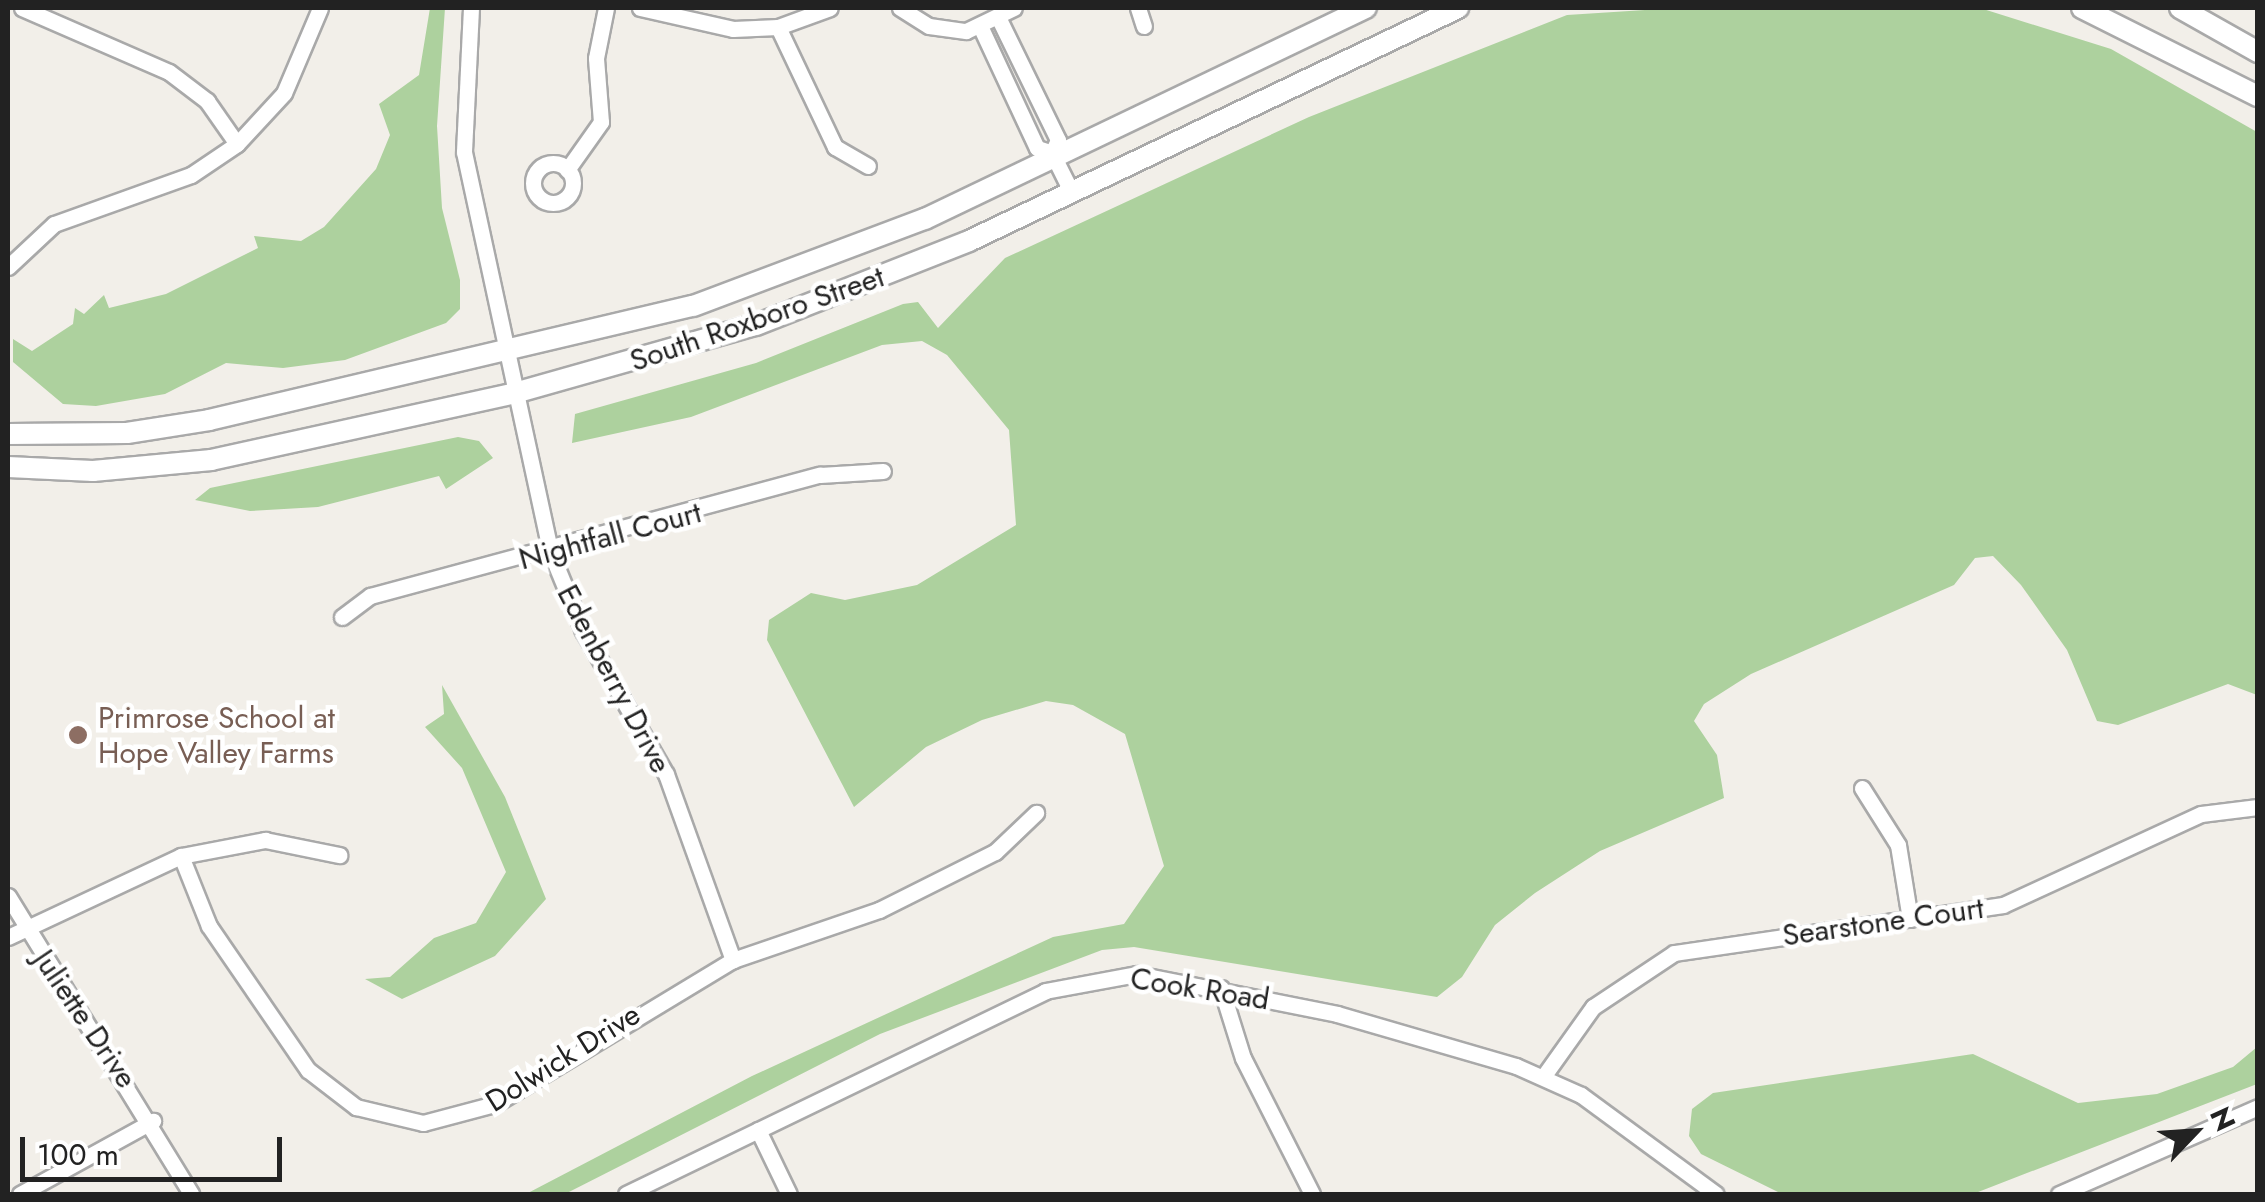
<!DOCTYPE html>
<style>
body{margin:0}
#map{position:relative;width:2265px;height:1202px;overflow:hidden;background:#f2efe9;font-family:Jost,sans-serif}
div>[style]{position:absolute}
.forest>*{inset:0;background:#add19e}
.roads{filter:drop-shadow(2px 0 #a9a9a9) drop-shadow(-2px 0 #a9a9a9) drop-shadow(0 2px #a9a9a9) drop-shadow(0 -2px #a9a9a9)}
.minor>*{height:15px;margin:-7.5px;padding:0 7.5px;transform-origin:7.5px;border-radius:7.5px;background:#fff}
.minor>.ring{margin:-7.5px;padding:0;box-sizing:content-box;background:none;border:15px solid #fff;border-radius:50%}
.tertiary>*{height:20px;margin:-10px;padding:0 10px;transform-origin:10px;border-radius:10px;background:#fff}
.dots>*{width:28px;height:28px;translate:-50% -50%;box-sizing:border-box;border:5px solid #fff;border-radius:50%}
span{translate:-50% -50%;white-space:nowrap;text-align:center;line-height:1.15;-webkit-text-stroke:9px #fff;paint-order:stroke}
.street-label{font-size:30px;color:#222}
.education-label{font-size:30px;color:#785e54}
.left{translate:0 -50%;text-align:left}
.frame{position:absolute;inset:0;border:10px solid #222;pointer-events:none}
.north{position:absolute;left:2145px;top:1082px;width:100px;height:100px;-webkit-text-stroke:8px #fff;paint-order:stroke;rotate:65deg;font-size:28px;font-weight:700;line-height:40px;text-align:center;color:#222}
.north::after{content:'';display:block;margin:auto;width:35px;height:45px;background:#222;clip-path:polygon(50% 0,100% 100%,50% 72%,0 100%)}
.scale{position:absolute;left:20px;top:1137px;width:262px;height:45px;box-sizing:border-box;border:5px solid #222;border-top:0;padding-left:12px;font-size:30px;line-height:35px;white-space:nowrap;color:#222;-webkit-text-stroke:8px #fff;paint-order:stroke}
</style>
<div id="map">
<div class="forest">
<div style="clip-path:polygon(430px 8px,445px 8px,437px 126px,442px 208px,460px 280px,460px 309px,446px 323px,345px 360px,283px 368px,226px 363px,165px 394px,96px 406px,63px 404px,13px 362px,13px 339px,32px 351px,73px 324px,75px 308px,84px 314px,104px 295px,109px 308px,166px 294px,258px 248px,254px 236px,301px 241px,324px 227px,376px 169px,390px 135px,379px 104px,419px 75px)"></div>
<div style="clip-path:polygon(1676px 8px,1980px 8px,2111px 49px,2257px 132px,2257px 695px,2228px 684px,2118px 725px,2097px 721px,2067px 650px,2021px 585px,1993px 556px,1975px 558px,1954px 585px,1751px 674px,1704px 704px,1694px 721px,1717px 755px,1724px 798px,1600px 851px,1535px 893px,1495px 925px,1462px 977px,1437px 997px,1134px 947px,1102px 950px,880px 1034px,565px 1194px,526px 1194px,752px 1076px,1053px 937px,1124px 924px,1164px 866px,1125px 734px,1073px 705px,1046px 701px,982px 720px,926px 747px,854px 807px,767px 640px,769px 620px,811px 593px,845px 600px,917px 585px,1016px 525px,1009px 430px,947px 355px,922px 341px,882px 345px,691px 417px,572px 443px,575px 414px,756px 363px,903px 304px,918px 302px,938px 328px,1005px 258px,1309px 117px,1567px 15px)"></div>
<div style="clip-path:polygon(458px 437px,479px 441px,493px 458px,446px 489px,439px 476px,318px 507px,250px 511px,195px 500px,210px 488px)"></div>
<div style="clip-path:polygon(442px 685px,505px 797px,546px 899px,495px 956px,402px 999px,365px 979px,390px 977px,434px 938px,476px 923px,506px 872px,462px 768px,425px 727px,444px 714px)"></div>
<div style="clip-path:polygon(2257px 1047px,2257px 1084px,1973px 1194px,1782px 1194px,1701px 1154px,1689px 1136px,1692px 1109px,1713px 1093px,1973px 1054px,2078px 1103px,2157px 1094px,2233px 1067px)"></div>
</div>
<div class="roads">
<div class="minor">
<div style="left:22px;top:8px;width:160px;rotate:23.5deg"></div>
<div style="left:169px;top:72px;width:48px;rotate:37.3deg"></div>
<div style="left:207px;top:101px;width:52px;rotate:55.1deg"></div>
<div style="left:471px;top:8px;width:144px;rotate:92.8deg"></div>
<div style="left:464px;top:152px;width:410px;rotate:77.8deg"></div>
<div style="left:551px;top:553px;width:84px;rotate:67.7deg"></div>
<div style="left:583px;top:631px;width:165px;rotate:59.9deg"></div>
<div style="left:666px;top:774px;width:198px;rotate:70.2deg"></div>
<div style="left:640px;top:8px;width:95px;rotate:12.7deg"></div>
<div style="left:733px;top:29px;width:45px;rotate:-2.5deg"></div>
<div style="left:778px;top:27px;width:55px;rotate:-20.1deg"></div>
<div style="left:900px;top:8px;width:34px;rotate:32deg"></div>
<div style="left:929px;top:26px;width:37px;rotate:8deg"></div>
<div style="left:966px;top:31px;width:53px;rotate:-25.6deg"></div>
<div style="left:1138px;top:8px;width:19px;rotate:72deg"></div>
<div style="left:999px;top:19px;width:135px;rotate:64deg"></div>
<div style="left:1058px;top:140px;width:14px;rotate:115deg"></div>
<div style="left:1052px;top:153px;width:42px;rotate:63.4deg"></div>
<div style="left:778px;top:27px;width:133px;rotate:64.6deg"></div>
<div style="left:835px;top:147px;width:38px;rotate:30deg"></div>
<div style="left:981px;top:28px;width:132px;rotate:65deg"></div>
<div style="left:1037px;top:148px;width:16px;rotate:18deg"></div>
<div class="ring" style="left:533px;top:163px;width:25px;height:25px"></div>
<div style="left:567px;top:170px;width:59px;rotate:-54.7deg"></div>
<div style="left:601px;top:122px;width:64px;rotate:-94.5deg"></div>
<div style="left:596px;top:58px;width:51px;rotate:-78.7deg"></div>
<div style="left:8px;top:267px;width:63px;rotate:-43.1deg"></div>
<div style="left:54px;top:224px;width:145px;rotate:-19.7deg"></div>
<div style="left:191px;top:175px;width:55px;rotate:-34deg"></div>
<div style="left:237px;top:144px;width:69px;rotate:-47.3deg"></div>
<div style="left:284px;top:93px;width:92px;rotate:-67deg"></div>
<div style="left:342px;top:617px;width:35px;rotate:-37deg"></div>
<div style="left:370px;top:596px;width:466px;rotate:-15.1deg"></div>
<div style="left:820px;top:475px;width:63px;rotate:-3.6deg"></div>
<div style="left:1862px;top:788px;width:67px;rotate:57.7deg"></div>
<div style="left:1898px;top:845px;width:75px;rotate:80.8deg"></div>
<div style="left:181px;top:856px;width:75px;rotate:68.2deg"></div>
<div style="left:209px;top:926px;width:175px;rotate:55.5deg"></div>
<div style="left:308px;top:1070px;width:61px;rotate:37.6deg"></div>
<div style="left:356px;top:1107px;width:69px;rotate:13.4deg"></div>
<div style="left:423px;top:1123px;width:74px;rotate:-14.8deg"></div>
<div style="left:495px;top:1104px;width:278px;rotate:-31.2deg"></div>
<div style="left:733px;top:960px;width:154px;rotate:-18.9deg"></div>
<div style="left:879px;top:910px;width:130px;rotate:-26.6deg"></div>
<div style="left:995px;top:852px;width:57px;rotate:-43.6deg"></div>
<div style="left:8px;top:896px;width:350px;rotate:58.4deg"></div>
<div style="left:8px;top:937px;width:191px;rotate:-25.1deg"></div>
<div style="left:181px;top:856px;width:86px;rotate:-10.8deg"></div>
<div style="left:265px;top:840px;width:76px;rotate:11.5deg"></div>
<div style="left:1221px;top:988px;width:73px;rotate:72.6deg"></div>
<div style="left:1243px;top:1058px;width:153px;rotate:63.1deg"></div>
<div style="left:1543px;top:1077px;width:86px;rotate:-54.5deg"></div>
<div style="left:1593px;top:1007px;width:97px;rotate:-33.7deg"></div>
<div style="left:1674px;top:953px;width:332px;rotate:-8.3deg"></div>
<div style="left:2003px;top:905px;width:218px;rotate:-24.7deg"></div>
<div style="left:2201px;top:814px;width:57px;rotate:-7deg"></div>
<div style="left:758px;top:1130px;width:71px;rotate:64.2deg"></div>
<div style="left:20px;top:1194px;width:152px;rotate:-28.8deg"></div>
<div style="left:626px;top:1194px;width:466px;rotate:-25.8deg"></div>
<div style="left:1045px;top:991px;width:94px;rotate:-10.5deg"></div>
<div style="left:1137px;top:974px;width:204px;rotate:11.3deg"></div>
<div style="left:1337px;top:1014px;width:186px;rotate:16.2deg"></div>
<div style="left:1516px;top:1066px;width:71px;rotate:24deg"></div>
<div style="left:1581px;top:1095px;width:167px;rotate:36.3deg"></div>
<div style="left:2059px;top:1194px;width:217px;rotate:-23.6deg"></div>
</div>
<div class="tertiary">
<div style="left:2082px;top:8px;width:197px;rotate:26.6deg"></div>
<div style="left:2180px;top:8px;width:90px;rotate:29.4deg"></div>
<div style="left:8px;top:434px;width:119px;rotate:-0.5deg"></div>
<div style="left:127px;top:433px;width:83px;rotate:-9deg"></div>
<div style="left:209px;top:420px;width:497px;rotate:-13.3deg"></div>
<div style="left:693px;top:306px;width:248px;rotate:-20.6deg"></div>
<div style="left:925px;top:219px;width:489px;rotate:-25.6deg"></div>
<div style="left:8px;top:467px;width:85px;rotate:2.7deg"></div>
<div style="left:93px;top:471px;width:119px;rotate:-5.3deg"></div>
<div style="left:211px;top:460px;width:311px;rotate:-12.4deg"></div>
<div style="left:515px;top:393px;width:250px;rotate:-15.8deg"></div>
<div style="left:756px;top:325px;width:229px;rotate:-21.5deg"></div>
<div style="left:969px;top:241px;width:542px;rotate:-25.48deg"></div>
</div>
</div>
<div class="dots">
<div style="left:78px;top:735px;background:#8d6e63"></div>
</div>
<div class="street-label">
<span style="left:757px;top:319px;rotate:-19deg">South Roxboro Street</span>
<span style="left:610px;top:536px;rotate:-15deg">Nightfall Court</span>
<span style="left:614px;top:679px;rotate:62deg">Edenberry Drive</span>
<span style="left:1883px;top:922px;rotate:-8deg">Searstone Court</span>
<span style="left:1200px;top:989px;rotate:9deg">Cook Road</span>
<span style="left:85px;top:1019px;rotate:56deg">Juliette Drive</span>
<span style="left:563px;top:1058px;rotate:-32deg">Dolwick Drive</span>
</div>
<div class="education-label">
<span class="left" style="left:98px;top:735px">Primrose School at<br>Hope Valley Farms</span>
</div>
<div class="frame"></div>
<div class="north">N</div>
<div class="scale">100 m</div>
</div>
